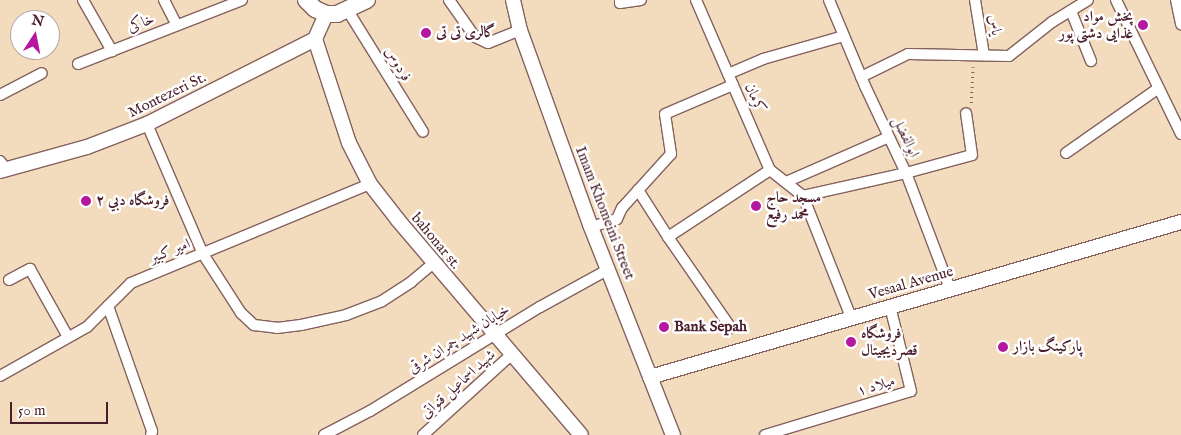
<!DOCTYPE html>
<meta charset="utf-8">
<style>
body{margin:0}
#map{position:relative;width:1181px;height:435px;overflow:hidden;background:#f2dcbd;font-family:"IM FELL English",Amiri,serif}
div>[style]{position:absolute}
.path>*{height:2.5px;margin-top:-1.25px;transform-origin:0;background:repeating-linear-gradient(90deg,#85615e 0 1px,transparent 0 5px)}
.roads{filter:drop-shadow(1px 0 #85615e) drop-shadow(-1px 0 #85615e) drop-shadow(0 1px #85615e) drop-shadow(0 -1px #85615e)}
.street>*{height:10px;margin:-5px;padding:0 5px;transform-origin:5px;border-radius:5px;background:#fff}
.secondary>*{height:14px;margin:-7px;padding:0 7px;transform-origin:7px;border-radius:7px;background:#fff}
.primary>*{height:16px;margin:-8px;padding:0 8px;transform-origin:8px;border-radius:8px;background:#fff}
.dots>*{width:14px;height:14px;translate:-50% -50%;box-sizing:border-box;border:2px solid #fff;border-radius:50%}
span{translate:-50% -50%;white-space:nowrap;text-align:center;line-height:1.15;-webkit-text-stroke:5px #fff;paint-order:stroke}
.poi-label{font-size:15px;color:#4a1f2b;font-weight:700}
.right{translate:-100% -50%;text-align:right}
.left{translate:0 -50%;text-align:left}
.street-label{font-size:15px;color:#4a1f2b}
.north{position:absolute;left:10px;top:10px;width:50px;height:50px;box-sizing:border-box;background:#fff;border:1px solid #b7a5aa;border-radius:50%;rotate:11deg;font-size:14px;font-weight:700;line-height:20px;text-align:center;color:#4a1f2b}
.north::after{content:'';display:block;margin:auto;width:18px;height:22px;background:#b5179e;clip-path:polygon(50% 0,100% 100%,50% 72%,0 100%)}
.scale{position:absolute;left:10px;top:402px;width:98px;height:22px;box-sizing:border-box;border:2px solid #4a1f2b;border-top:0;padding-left:6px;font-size:15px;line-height:18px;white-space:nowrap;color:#4a1f2b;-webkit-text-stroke:4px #fff;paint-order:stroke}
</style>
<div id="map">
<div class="path">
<div style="left:971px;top:103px;width:36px;rotate:-87deg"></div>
</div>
<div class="roads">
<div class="street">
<div style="left:83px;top:0;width:59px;rotate:60.4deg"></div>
<div style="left:164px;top:0;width:28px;rotate:63deg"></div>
<div style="left:449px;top:0;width:45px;rotate:54.9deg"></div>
<div style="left:475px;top:37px;width:14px;rotate:25deg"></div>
<div style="left:488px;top:43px;width:35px;rotate:-22deg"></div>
<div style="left:620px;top:0;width:3px;rotate:90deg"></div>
<div style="left:620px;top:3px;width:21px;rotate:-8deg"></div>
<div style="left:696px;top:0;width:185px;rotate:66.5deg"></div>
<div style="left:770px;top:170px;width:42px;rotate:38.2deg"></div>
<div style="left:829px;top:0;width:93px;rotate:67.3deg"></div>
<div style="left:865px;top:86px;width:96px;rotate:64.8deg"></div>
<div style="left:906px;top:173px;width:124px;rotate:69.2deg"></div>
<div style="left:975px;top:0;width:56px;rotate:80.7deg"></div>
<div style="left:1116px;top:0;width:149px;rotate:64.1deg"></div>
<div style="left:1176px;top:0;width:25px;rotate:78deg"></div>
<div style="left:348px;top:11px;width:142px;rotate:58.2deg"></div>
<div style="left:1071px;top:11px;width:54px;rotate:68.2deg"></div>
<div style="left:78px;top:64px;width:176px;rotate:-21.3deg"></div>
<div style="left:728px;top:74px;width:38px;rotate:-23deg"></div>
<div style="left:763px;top:59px;width:84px;rotate:-15.9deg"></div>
<div style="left:861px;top:77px;width:52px;rotate:-26.1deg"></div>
<div style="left:908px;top:54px;width:101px;rotate:1.1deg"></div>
<div style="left:1009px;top:56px;width:55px;rotate:-38.3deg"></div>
<div style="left:1052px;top:22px;width:42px;rotate:-31.4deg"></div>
<div style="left:0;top:95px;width:47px;rotate:-27.6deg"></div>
<div style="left:147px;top:124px;width:142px;rotate:66.7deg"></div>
<div style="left:203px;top:254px;width:70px;rotate:57.2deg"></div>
<div style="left:241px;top:313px;width:18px;rotate:43deg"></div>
<div style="left:254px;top:325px;width:23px;rotate:7deg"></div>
<div style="left:277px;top:328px;width:24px;rotate:-7deg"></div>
<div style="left:301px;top:325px;width:46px;rotate:-12.5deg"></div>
<div style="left:346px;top:315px;width:39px;rotate:-21deg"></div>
<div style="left:382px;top:301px;width:35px;rotate:-33deg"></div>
<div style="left:411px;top:282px;width:30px;rotate:-40deg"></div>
<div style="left:1066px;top:153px;width:113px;rotate:-35deg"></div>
<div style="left:0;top:161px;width:10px;rotate:53deg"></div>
<div style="left:786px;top:182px;width:112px;rotate:-23.6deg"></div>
<div style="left:638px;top:190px;width:56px;rotate:57.4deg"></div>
<div style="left:668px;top:237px;width:122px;rotate:-33.3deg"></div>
<div style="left:803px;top:196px;width:106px;rotate:-12.6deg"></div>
<div style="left:906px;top:173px;width:68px;rotate:-15.3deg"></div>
<div style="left:972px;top:155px;width:42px;rotate:-98.1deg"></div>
<div style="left:803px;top:196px;width:130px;rotate:68.4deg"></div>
<div style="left:591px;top:227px;width:27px;rotate:-17deg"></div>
<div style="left:617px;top:219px;width:12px;rotate:-66deg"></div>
<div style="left:622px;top:208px;width:73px;rotate:-47.8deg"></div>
<div style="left:671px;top:154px;width:40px;rotate:-98.5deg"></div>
<div style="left:665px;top:114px;width:74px;rotate:-23.1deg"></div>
<div style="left:668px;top:237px;width:111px;rotate:55.3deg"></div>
<div style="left:9px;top:280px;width:24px;rotate:-28deg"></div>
<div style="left:30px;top:269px;width:78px;rotate:60.8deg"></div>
<div style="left:108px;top:306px;width:133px;rotate:70.6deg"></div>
<div style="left:152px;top:431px;width:4px;rotate:104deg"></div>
<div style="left:0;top:376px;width:100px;rotate:-29.4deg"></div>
<div style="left:87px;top:327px;width:62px;rotate:-45deg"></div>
<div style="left:131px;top:283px;width:259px;rotate:-22.5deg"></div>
<div style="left:324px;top:435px;width:52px;rotate:-27.6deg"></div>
<div style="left:370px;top:411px;width:199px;rotate:-31.5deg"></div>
<div style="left:540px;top:307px;width:79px;rotate:-28.8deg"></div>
<div style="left:423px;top:435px;width:120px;rotate:-42.3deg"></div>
<div style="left:765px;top:435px;width:152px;rotate:-16.8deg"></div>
<div style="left:911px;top:391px;width:88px;rotate:-103.9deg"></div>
</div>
<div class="secondary">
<div style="left:513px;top:0;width:31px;rotate:77deg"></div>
<div style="left:520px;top:30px;width:209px;rotate:70.2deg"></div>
<div style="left:591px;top:227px;width:224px;rotate:68.5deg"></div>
<div style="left:315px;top:39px;width:109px;rotate:71.9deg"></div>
<div style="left:349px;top:143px;width:46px;rotate:62.9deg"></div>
<div style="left:370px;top:184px;width:46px;rotate:52.1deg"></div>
<div style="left:398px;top:220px;width:282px;rotate:49.6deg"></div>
<div style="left:0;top:171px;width:90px;rotate:-15.4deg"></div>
<div style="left:87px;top:147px;width:64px;rotate:-21deg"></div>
<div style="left:147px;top:124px;width:188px;rotate:-26.8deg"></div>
<div style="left:315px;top:39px;width:27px;rotate:-66deg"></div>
<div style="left:650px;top:377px;width:553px;rotate:-16.27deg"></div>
</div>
<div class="primary">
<div style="left:306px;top:0;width:13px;rotate:45deg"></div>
<div style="left:315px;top:9px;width:12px;rotate:24deg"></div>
<div style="left:326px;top:14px;width:11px"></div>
<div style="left:337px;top:14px;width:33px;rotate:-25deg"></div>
</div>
</div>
<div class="dots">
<div style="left:1143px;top:25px;background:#b5179e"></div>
<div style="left:426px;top:33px;background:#b5179e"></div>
<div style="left:86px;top:201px;background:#b5179e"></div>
<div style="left:756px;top:206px;background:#b5179e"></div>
<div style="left:664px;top:327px;background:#b5179e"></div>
<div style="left:851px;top:342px;background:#b5179e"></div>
<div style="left:1003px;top:347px;background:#b5179e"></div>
</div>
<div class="poi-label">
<span class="right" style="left:1133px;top:25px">پخش مواد<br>غذایی دشتی پور</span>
<span class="left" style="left:436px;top:33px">گالری تی تی</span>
<span class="left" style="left:766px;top:206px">مسجد حاج<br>محمد رفیع</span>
<span class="left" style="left:96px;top:201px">فروشگاه دبي ٢</span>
<span class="left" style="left:674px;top:327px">Bank Sepah</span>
<span class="left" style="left:861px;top:342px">فروشگاه<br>قصردیجیتال</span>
<span class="left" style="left:1013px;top:347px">پارکینگ بازار</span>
</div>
<div class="street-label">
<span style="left:141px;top:23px;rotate:-21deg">خاکی</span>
<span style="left:995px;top:25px;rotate:81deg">یاس</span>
<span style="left:398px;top:64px;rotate:59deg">فردوس</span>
<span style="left:167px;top:95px;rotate:-26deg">Montezeri St.</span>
<span style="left:755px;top:98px;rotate:67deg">کرمان</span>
<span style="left:906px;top:137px;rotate:65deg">ابوالفضل</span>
<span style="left:605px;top:213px;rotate:69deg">Imam Khomeini Street</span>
<span style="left:436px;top:241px;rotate:50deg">bahonar st.</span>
<span style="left:170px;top:251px;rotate:-22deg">امیر کبیر</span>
<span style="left:911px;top:283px;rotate:-16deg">Vesaal Avenue</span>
<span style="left:459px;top:339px;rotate:-32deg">خیابان شهید چمران شرقی</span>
<span style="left:458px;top:384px;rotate:-42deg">شهید اسماعیل قنواتی</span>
<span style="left:876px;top:386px;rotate:-17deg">میلاد ۱</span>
</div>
<div class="north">N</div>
<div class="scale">50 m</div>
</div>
